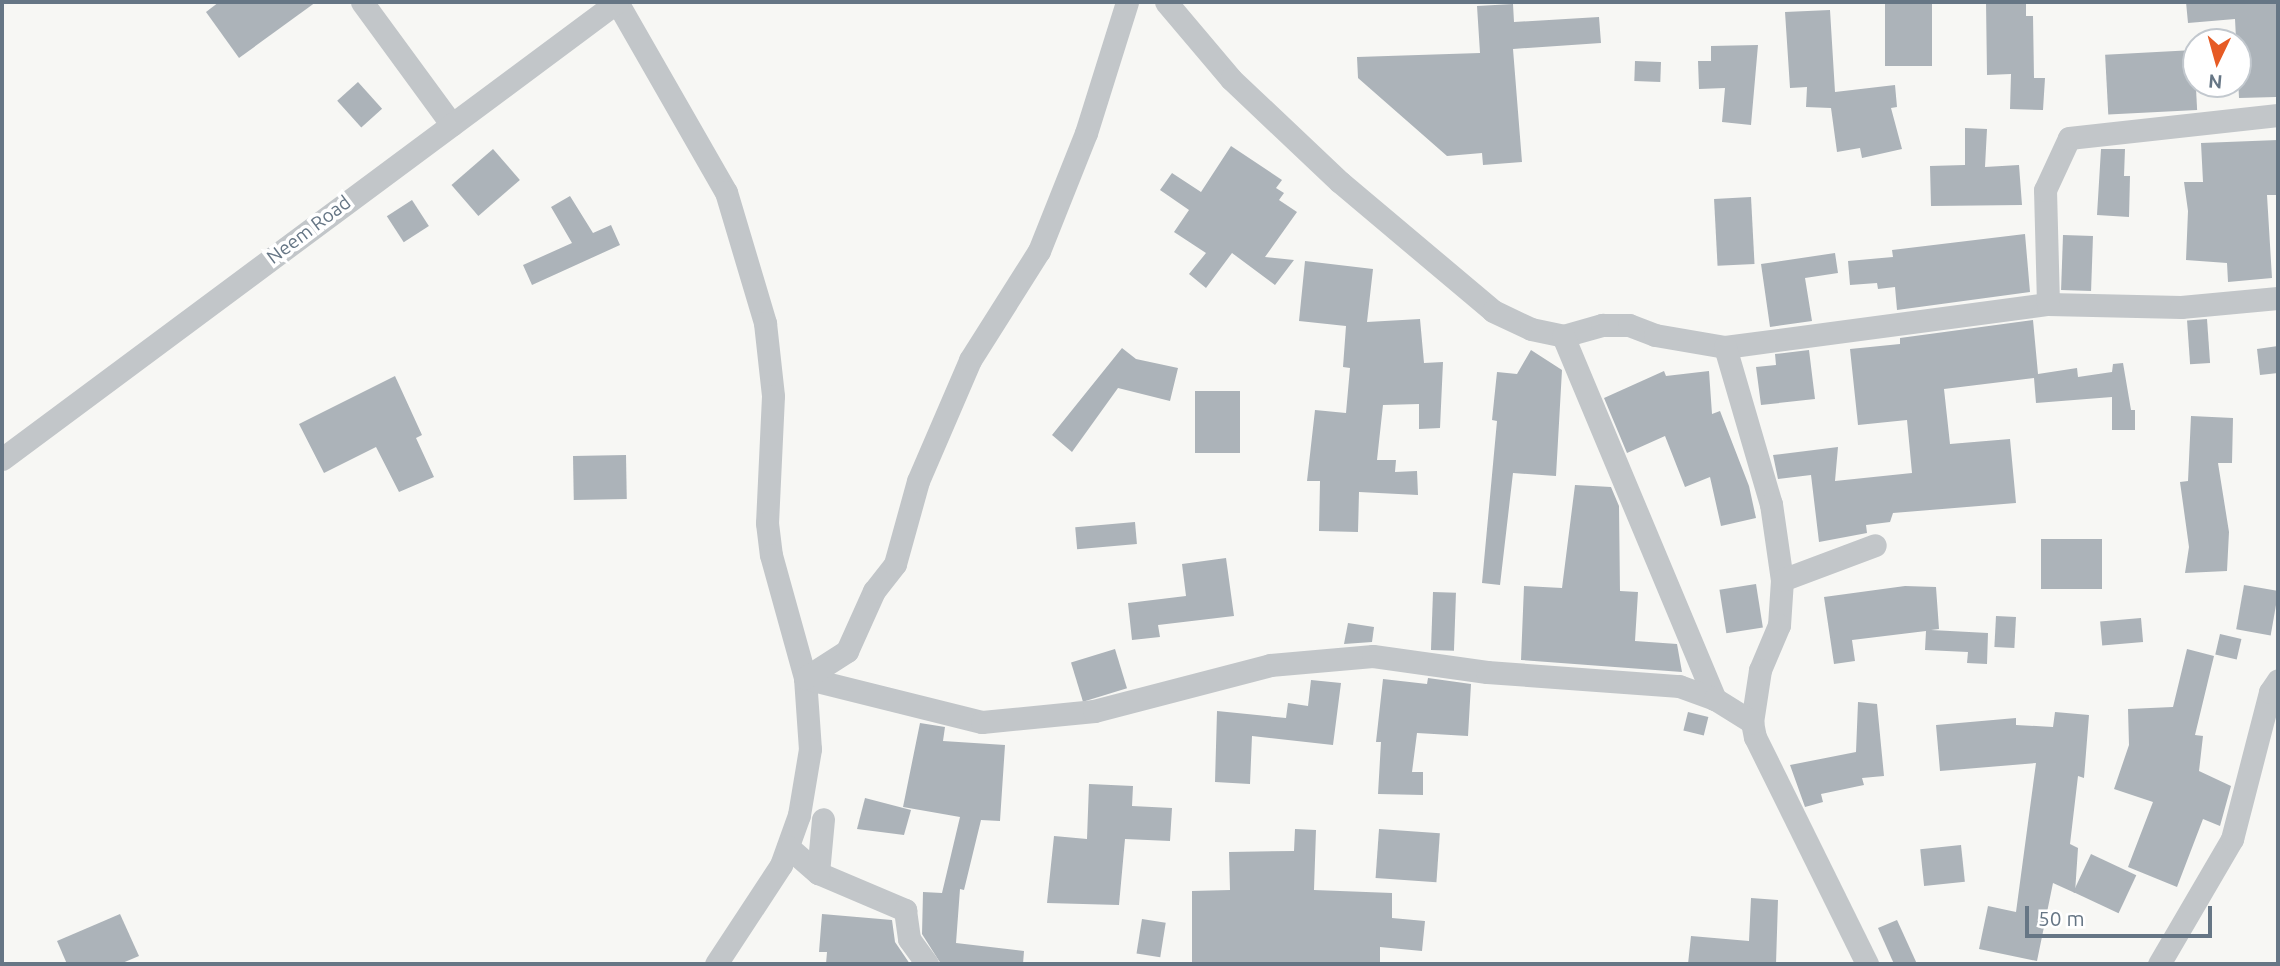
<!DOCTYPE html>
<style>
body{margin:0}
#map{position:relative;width:2280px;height:966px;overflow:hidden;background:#f7f7f4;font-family:Ubuntu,sans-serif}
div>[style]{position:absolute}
.building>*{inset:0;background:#acb3b9;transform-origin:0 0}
.street>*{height:23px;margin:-11.5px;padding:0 11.5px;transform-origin:11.5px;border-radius:11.5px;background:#c2c6c9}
span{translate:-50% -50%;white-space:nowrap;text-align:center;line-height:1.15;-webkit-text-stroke:7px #fff;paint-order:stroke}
.street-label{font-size:19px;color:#667685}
.frame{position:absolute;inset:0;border:4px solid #667685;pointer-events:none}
.north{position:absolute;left:2182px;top:28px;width:70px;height:70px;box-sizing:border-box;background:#fff;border:2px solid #c2c8ce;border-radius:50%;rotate:185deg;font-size:19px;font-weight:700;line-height:28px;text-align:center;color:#667685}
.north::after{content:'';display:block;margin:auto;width:24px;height:32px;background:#e65b25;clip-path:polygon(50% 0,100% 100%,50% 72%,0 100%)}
.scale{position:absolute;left:2025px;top:906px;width:187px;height:32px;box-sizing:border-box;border:4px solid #667685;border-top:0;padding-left:9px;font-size:21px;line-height:24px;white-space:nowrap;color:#667685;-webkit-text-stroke:5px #fff;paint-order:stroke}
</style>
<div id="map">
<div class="building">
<div style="clip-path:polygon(219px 2px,316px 2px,239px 58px,206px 12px)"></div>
<div style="left:1885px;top:2px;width:47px;height:64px"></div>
<div style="clip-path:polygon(1986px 2px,2026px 2px,2026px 16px,2033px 16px,2034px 78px,2045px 78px,2043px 110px,2010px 109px,2011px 74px,1987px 75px)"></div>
<div style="clip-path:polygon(2186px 2px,2278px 2px,2276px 97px,2239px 98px,2235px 19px,2188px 23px)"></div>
<div style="clip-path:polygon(1513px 4px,1514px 22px,1599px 17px,1601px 43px,1513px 49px,1522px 162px,1483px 165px,1482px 153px,1447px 156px,1358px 78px,1357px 57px,1480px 53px,1477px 6px)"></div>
<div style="clip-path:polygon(1830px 10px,1835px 92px,1895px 85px,1897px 107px,1891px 108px,1902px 149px,1862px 158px,1860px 148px,1837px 152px,1831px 108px,1806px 107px,1807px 87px,1790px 88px,1785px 12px)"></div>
<div style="clip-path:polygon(1758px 45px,1751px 125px,1722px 122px,1725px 88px,1699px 89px,1698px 61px,1711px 61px,1711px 46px)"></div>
<div style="left:2194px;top:50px;width:60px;height:89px;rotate:87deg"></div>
<div style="left:1635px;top:61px;width:26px;height:20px;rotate:2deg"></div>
<div style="left:358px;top:82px;width:36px;height:28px;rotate:48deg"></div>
<div style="clip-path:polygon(1965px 128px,1987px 129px,1985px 167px,2019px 165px,2022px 205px,1931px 206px,1930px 166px,1965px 165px)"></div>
<div style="clip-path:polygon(2278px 140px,2278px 195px,2267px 195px,2272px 278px,2228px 282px,2227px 263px,2186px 260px,2188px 211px,2184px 182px,2203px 182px,2201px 143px)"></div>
<div style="clip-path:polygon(1231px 146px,1282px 180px,1276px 188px,1284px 193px,1279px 200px,1297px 212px,1265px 257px,1294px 260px,1275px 285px,1232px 253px,1206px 288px,1189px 274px,1206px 253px,1174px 232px,1189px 210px,1160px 190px,1172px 173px,1201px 192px)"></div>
<div style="left:493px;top:149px;width:41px;height:55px;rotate:49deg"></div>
<div style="clip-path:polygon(2101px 149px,2125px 149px,2124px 176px,2130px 176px,2129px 217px,2097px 215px)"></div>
<div style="clip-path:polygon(570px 196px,593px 233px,611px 225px,620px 245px,532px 285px,523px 265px,572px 243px,551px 207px)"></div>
<div style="left:1751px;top:197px;width:67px;height:37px;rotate:87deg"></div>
<div style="left:412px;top:200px;width:31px;height:30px;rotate:57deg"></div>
<div style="clip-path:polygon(2025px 234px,2030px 292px,1897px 310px,1895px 287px,1878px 289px,1877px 283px,1850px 285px,1848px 261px,1893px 257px,1892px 250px)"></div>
<div style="left:2063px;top:235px;width:30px;height:55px;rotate:2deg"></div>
<div style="clip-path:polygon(1835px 253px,1838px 273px,1805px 278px,1812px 321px,1770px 327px,1761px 264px)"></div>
<div style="clip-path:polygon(1305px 261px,1373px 269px,1367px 322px,1420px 319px,1424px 363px,1443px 362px,1440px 428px,1419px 429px,1419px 404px,1383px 405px,1377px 460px,1396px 460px,1395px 472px,1417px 471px,1418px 495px,1359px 492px,1358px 532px,1319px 531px,1320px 481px,1307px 481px,1315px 410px,1346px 413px,1350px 368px,1343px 367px,1346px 326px,1299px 321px)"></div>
<div style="left:2207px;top:319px;width:44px;height:20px;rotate:86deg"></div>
<div style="clip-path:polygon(2033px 320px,2038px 374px,2077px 368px,2078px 377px,2112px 372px,2113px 364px,2123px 363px,2131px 410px,2135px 410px,2135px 430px,2112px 430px,2112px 397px,2036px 403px,2034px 378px,1944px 389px,1950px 444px,2010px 439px,2016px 503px,1893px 513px,1890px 522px,1866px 525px,1867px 533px,1819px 542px,1811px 475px,1778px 479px,1773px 455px,1838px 447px,1835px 481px,1912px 473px,1907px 420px,1858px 425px,1850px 349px,1900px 344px,1900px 338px)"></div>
<div style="clip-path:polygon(2278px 346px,2278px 373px,2260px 375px,2257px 349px)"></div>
<div style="clip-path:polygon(1122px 348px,1136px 359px,1178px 368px,1170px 401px,1118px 388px,1072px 452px,1052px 435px)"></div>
<div style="clip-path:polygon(1531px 350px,1562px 370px,1556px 476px,1513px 473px,1500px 585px,1482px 583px,1497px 421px,1492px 420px,1497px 372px,1517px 374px)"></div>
<div style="clip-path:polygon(1809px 350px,1815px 399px,1761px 405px,1756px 367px,1776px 365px,1775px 354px)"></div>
<div style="clip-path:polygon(1664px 371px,1666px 376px,1709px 371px,1712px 414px,1720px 411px,1749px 486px,1756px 518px,1721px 526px,1710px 477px,1685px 487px,1665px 436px,1627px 453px,1604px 398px)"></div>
<div style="clip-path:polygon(395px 376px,422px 435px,416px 438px,434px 477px,399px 492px,376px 447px,324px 473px,299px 424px)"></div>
<div style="left:1195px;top:391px;width:45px;height:62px"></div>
<div style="clip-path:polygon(2191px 416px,2233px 418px,2232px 463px,2218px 463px,2229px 532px,2227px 571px,2185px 573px,2189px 547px,2180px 482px,2188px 481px)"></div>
<div style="left:626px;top:455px;width:44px;height:53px;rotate:89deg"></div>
<div style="clip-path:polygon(1575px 485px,1611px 487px,1619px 506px,1620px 591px,1638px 592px,1635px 641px,1677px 644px,1682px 672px,1521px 660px,1524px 586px,1562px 588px)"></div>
<div style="left:1135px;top:522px;width:22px;height:60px;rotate:85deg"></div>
<div style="left:2102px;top:539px;width:50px;height:61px;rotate:90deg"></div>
<div style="clip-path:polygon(1226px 558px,1234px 616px,1158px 625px,1160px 637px,1132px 640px,1128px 603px,1186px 596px,1182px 564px)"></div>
<div style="left:1756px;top:584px;width:44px;height:37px;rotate:81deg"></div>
<div style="left:2244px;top:585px;width:35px;height:45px;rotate:10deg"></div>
<div style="clip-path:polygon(1905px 586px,1936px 587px,1939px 629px,1931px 630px,1988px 633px,1987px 664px,1967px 663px,1968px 652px,1925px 650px,1926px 631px,1852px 640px,1855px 661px,1834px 664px,1824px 597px)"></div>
<div style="left:1433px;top:592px;width:23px;height:58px;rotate:2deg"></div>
<div style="left:1996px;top:616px;width:20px;height:31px;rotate:3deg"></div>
<div style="left:2141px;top:618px;width:24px;height:41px;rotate:85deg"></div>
<div style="clip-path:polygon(1348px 623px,1374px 627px,1372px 642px,1344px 644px)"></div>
<div style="left:2220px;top:634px;width:22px;height:21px;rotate:13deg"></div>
<div style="left:1115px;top:649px;width:41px;height:46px;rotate:73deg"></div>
<div style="clip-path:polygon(2187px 649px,2214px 656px,2195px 735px,2203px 736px,2199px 771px,2231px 786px,2220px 826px,2203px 819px,2177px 887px,2128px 867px,2153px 802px,2114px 789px,2129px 745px,2128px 709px,2173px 707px)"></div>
<div style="clip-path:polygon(1428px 678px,1471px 684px,1468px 736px,1417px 733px,1412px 772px,1423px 772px,1423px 795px,1378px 794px,1381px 742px,1376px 742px,1383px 679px,1427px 684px)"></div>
<div style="clip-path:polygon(1311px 680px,1341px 683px,1333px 745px,1252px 736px,1250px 784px,1215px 782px,1217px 711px,1286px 718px,1288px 703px,1308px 706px)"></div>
<div style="clip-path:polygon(1858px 702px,1877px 704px,1884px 776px,1862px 778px,1864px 785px,1821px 794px,1823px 802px,1805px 807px,1790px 765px,1856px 752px)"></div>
<div style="left:1688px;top:712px;width:21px;height:19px;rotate:14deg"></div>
<div style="clip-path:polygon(2055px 712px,2089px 715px,2084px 778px,2078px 776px,2070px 844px,2078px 848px,2075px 893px,2053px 883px,2037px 961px,1979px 949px,1988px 906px,2016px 912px,2036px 763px,1940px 771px,1936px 725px,2016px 718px,2016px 725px,2053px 727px)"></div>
<div style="clip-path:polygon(920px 723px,945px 727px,943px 741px,1005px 745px,1000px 821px,981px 820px,964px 890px,960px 889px,956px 943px,1024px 951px,1023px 964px,941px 964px,922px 934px,923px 892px,942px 893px,960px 817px,903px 807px)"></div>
<div style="clip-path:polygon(1089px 784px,1133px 786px,1132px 806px,1172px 808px,1170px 841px,1125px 839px,1119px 905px,1047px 903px,1054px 836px,1087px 839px)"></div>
<div style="clip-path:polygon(865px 798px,911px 810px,904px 835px,857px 829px)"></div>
<div style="clip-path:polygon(1295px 829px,1316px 830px,1314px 890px,1392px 893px,1392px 918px,1425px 921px,1422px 951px,1380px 947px,1380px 964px,1192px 964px,1192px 891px,1230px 890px,1229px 852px,1294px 851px)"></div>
<div style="left:1379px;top:829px;width:61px;height:49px;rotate:4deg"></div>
<div style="left:1961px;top:845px;width:37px;height:41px;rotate:84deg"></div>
<div style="left:2091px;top:854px;width:50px;height:42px;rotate:25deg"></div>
<div style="clip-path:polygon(1751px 898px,1778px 900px,1776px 964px,1688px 964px,1691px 936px,1749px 941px)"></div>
<div style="clip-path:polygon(120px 914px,139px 956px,120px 964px,67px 964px,57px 941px)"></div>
<div style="clip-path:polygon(822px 914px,892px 920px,895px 942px,910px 964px,826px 964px,827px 952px,819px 952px)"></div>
<div style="left:1142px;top:919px;width:24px;height:35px;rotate:9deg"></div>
<div style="clip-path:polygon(1897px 920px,1917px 964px,1894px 964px,1878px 928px)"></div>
</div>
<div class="street">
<div style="left:362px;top:2px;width:152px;rotate:53.8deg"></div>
<div style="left:617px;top:2px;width:219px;rotate:60.2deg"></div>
<div style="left:726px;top:192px;width:137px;rotate:73.4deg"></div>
<div style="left:765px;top:323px;width:73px;rotate:83.7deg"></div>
<div style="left:773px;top:396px;width:127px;rotate:92.7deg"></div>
<div style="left:767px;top:523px;width:32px;rotate:83deg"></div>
<div style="left:771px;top:555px;width:128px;rotate:74.5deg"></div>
<div style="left:805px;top:678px;width:71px;rotate:86deg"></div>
<div style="left:810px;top:749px;width:67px;rotate:99.5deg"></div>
<div style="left:799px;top:815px;width:53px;rotate:109.8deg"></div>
<div style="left:781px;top:865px;width:118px;rotate:123.3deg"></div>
<div style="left:1166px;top:2px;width:101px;rotate:49.8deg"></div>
<div style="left:1231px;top:79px;width:150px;rotate:43.4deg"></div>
<div style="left:1340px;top:182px;width:200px;rotate:40.1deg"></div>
<div style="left:1493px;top:311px;width:42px;rotate:25.3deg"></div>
<div style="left:1531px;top:329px;width:33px;rotate:12deg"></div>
<div style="left:1563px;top:336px;width:41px;rotate:-15.8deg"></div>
<div style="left:1602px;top:325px;width:27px"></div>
<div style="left:1629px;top:325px;width:28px;rotate:21deg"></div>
<div style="left:1655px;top:335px;width:71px;rotate:9.7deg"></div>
<div style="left:1725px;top:347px;width:326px;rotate:-7.6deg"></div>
<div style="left:2048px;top:304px;width:133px;rotate:1.3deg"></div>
<div style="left:2181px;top:307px;width:97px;rotate:-5.3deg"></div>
<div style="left:2048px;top:304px;width:114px;rotate:-91.5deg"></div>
<div style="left:2045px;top:190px;width:57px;rotate:-65.2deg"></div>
<div style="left:2069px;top:138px;width:210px;rotate:-6.3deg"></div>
<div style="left:1563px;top:336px;width:394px;rotate:67.3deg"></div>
<div style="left:1725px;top:347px;width:164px;rotate:73.7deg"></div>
<div style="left:1771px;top:504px;width:77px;rotate:81.8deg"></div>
<div style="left:1782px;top:580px;width:45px;rotate:93.8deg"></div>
<div style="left:1779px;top:625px;width:49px;rotate:112.9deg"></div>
<div style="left:1760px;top:670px;width:53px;rotate:98.7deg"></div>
<div style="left:1752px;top:722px;width:15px;rotate:79deg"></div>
<div style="left:1755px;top:737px;width:253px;rotate:63.7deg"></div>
<div style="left:2px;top:459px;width:766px;rotate:-36.62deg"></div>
<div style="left:1782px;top:580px;width:99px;rotate:-20.6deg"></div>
<div style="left:805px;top:678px;width:182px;rotate:14deg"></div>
<div style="left:982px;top:722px;width:113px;rotate:-5.6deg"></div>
<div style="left:1094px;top:711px;width:182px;rotate:-14.6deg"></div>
<div style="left:1270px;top:665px;width:103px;rotate:-5deg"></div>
<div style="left:1373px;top:656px;width:115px;rotate:8deg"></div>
<div style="left:1487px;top:672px;width:193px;rotate:4.2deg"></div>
<div style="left:1679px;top:686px;width:38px;rotate:20deg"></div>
<div style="left:1715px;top:699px;width:44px;rotate:31.9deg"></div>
<div style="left:805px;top:678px;width:50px;rotate:-32.7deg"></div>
<div style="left:847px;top:651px;width:66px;rotate:-65.8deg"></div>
<div style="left:874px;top:591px;width:34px;rotate:-52deg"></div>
<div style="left:895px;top:564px;width:86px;rotate:-74.5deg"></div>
<div style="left:918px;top:481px;width:132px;rotate:-66.7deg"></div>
<div style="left:970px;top:360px;width:129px;rotate:-57.7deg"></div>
<div style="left:1039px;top:251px;width:127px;rotate:-68.3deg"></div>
<div style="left:1086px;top:133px;width:137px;rotate:-72.6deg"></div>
<div style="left:788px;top:847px;width:40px;rotate:41deg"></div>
<div style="left:818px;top:873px;width:95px;rotate:23deg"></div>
<div style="left:905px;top:910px;width:29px;rotate:82deg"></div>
<div style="left:909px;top:939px;width:31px;rotate:54deg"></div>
<div style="left:818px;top:873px;width:54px;rotate:-84.7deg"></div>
<div style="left:2159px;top:964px;width:145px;rotate:-59.7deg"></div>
<div style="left:2232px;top:839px;width:152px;rotate:-75.5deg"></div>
<div style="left:2270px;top:692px;width:14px;rotate:-56deg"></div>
</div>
<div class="street-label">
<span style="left:309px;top:230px;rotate:-37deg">Neem Road</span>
</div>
<div class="frame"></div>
<div class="north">N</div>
<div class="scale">50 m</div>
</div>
